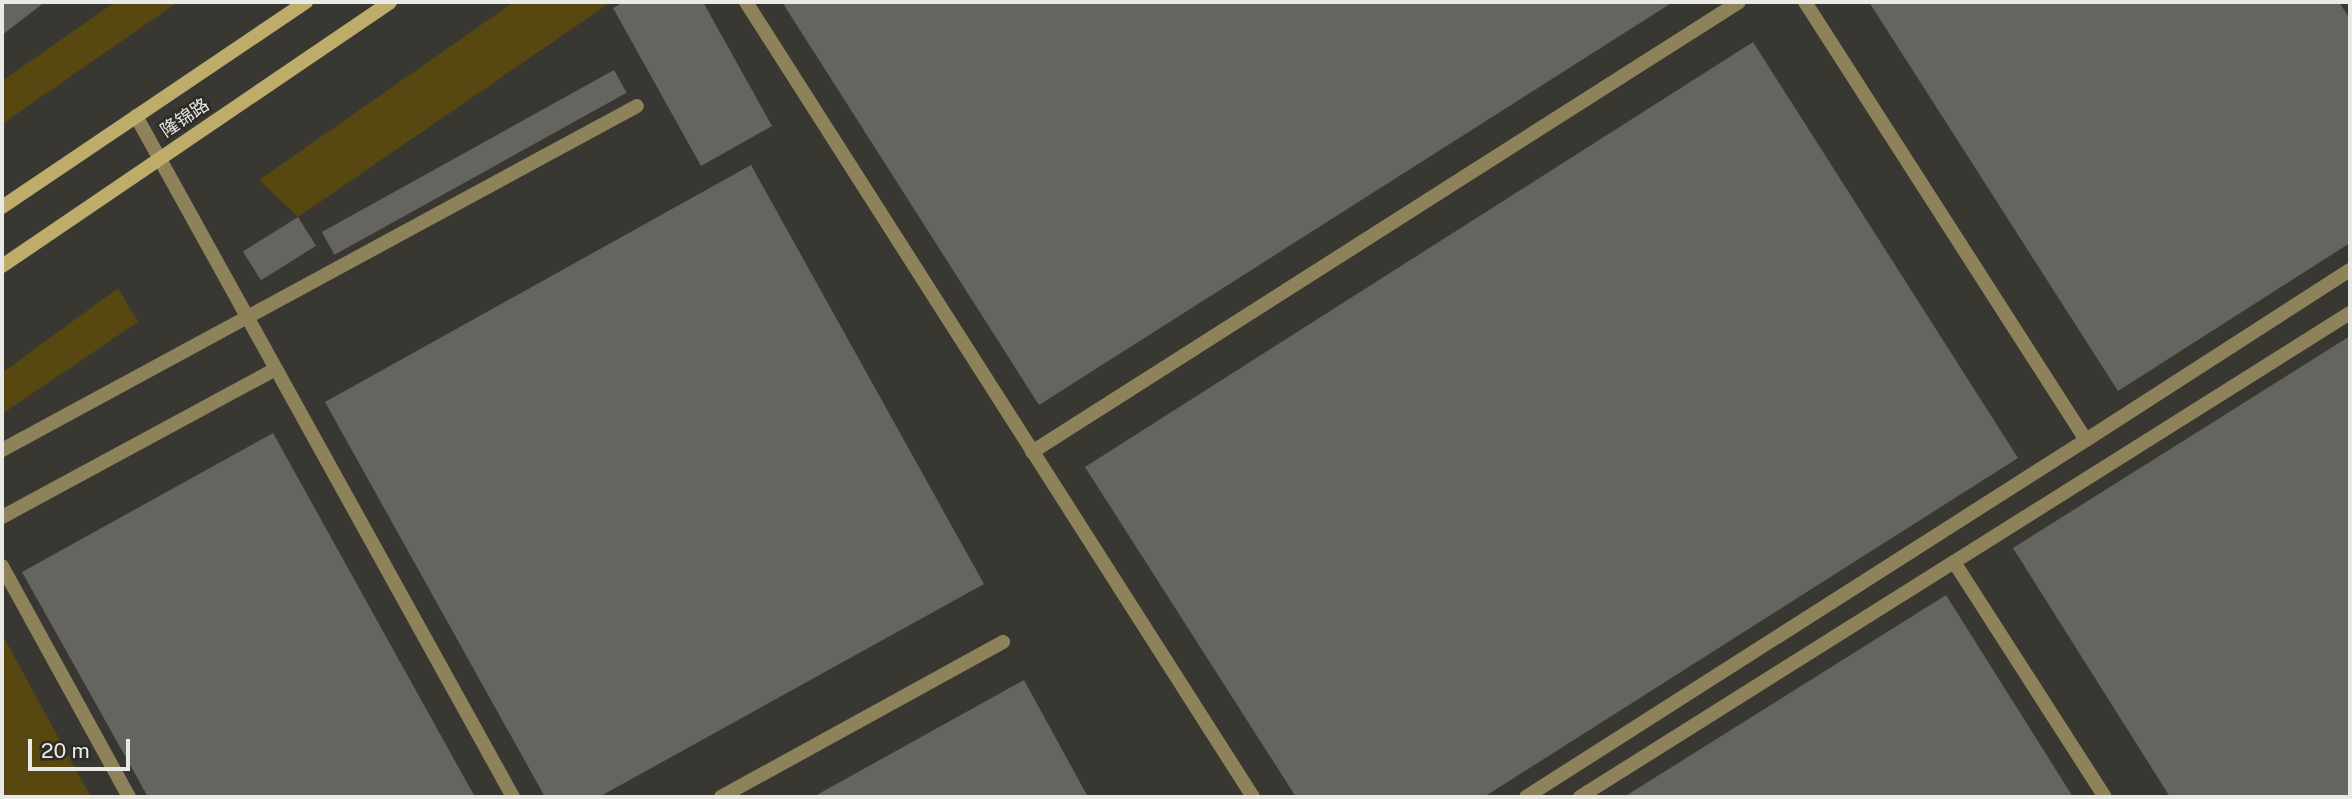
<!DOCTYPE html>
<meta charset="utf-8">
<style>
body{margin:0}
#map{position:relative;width:2352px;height:799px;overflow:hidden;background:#383731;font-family:"Public Sans","Noto Sans SC",sans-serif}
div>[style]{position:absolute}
.green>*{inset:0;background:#564810}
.building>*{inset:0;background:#65645e;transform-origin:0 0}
.lane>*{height:14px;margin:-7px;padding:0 7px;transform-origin:7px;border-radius:7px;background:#8d825a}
.secondary>*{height:14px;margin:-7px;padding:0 7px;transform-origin:7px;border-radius:7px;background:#bead6a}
span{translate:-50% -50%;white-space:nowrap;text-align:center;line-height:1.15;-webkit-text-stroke:5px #2e2c27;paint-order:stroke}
.street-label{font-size:18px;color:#e9e9e5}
.frame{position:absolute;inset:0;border:4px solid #e9e9e5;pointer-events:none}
.scale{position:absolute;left:28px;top:739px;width:102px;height:32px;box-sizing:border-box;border:4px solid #e9e9e5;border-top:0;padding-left:9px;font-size:21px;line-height:24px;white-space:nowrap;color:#e9e9e5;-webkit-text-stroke:5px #2e2c27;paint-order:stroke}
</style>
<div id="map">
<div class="green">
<div style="clip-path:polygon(115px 2px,178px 2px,2px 124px,2px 81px)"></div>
<div style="clip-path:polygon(514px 2px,611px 2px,298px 217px,259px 180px)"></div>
<div style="clip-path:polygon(118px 288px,138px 322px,2px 414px,2px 373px)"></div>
<div style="clip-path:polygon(2px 634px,91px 797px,2px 797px)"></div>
</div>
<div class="building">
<div style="clip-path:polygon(2px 2px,45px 2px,2px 35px)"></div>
<div style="clip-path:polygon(624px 2px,703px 2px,772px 126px,701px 166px,613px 8px)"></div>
<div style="clip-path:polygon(782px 2px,1673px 2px,1039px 405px)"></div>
<div style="clip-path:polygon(1869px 2px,2339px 2px,2350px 19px,2350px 243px,2118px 391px)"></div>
<div style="clip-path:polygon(1753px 42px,2018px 458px,1484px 797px,1296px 797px,1085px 467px)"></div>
<div style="left:614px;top:70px;width:26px;height:334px;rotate:61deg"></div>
<div style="clip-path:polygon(751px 165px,984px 584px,599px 797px,545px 797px,325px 402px)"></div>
<div style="left:298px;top:217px;width:34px;height:65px;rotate:58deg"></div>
<div style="clip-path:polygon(2350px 336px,2350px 797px,2170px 797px,2013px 548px)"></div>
<div style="clip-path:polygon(273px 433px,475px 797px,148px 797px,22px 572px)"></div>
<div style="clip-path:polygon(1946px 595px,2073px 797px,1624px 797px)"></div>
<div style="clip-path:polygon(1024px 680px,1088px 797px,813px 797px)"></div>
</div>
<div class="lane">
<div style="left:746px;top:2px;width:943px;rotate:57.47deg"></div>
<div style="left:1805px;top:2px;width:520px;rotate:57.32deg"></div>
<div style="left:2086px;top:440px;width:314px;rotate:-32.8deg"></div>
<div style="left:136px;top:116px;width:778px;rotate:61.03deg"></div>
<div style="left:2px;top:450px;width:722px;rotate:-28.45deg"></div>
<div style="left:1032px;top:452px;width:838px;rotate:-32.48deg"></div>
<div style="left:2px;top:517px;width:311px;rotate:-28.4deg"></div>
<div style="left:1954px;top:562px;width:279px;rotate:57.3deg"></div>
<div style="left:2px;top:566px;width:264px;rotate:61.2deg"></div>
<div style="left:721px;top:797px;width:322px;rotate:-28.8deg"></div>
<div style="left:1526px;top:797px;width:664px;rotate:-32.52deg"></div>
<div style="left:1580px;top:797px;width:909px;rotate:-32.15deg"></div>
</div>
<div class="secondary">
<div style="left:2px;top:207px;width:367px;rotate:-34deg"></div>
<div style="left:2px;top:266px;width:469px;rotate:-34.2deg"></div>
</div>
<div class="street-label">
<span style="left:185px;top:118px;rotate:-34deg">隆锦路</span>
</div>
<div class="frame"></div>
<div class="scale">20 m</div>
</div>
